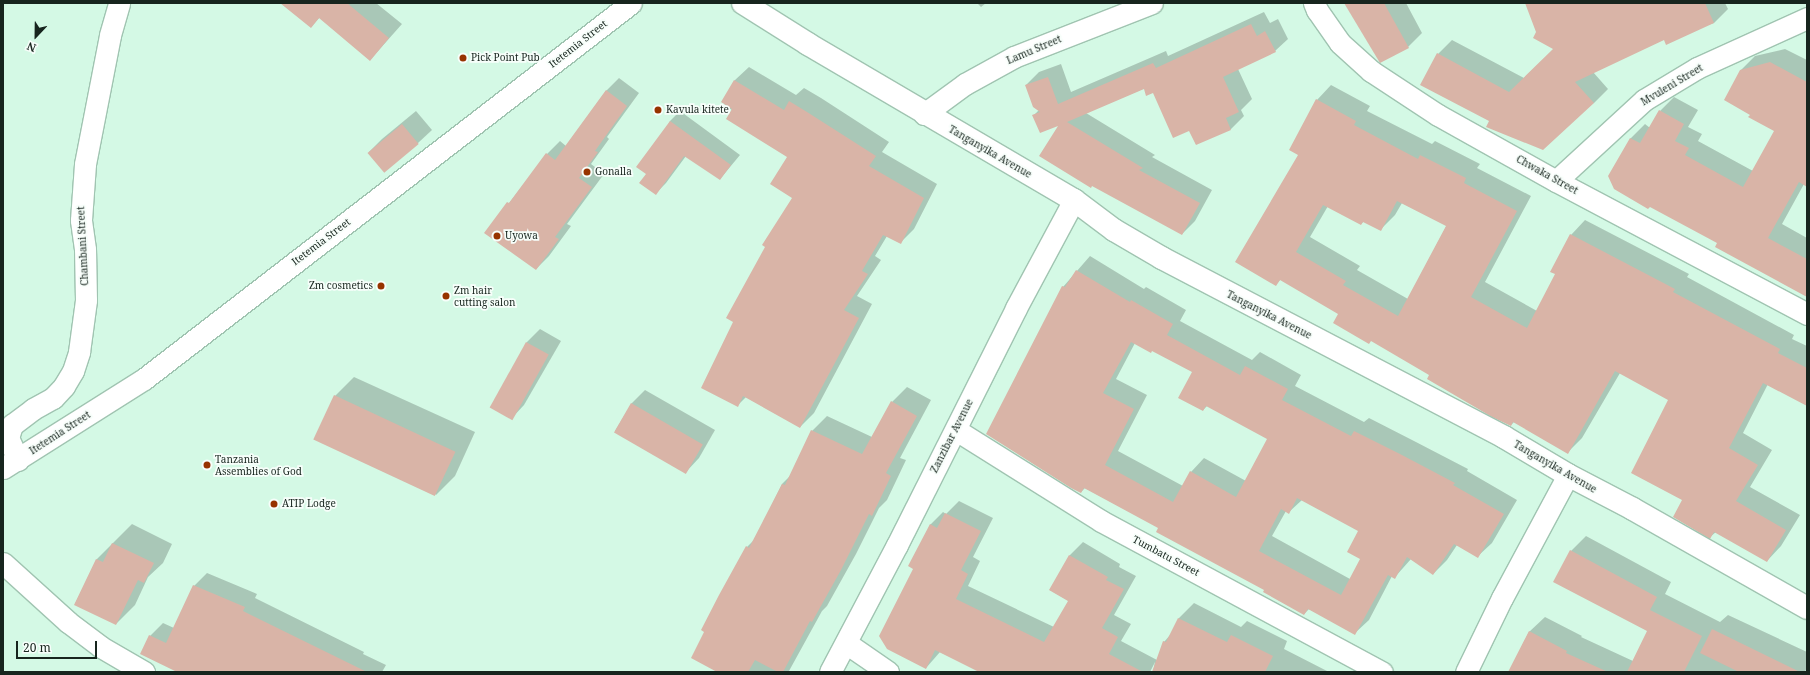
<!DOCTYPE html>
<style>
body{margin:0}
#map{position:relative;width:1810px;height:675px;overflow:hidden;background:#d4f9e5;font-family:"Noto Serif",serif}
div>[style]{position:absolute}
.shadow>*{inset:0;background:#0003}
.building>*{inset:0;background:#d9b4a7;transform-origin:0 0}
.roads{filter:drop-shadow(1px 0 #a0c4b1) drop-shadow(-1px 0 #a0c4b1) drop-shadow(0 1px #a0c4b1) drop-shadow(0 -1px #a0c4b1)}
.street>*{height:21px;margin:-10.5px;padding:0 10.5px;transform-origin:10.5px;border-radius:10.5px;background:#fff}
.secondary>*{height:22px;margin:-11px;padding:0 11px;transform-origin:11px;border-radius:11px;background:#fff}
.dots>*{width:11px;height:11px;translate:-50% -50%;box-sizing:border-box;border:2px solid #f7fefa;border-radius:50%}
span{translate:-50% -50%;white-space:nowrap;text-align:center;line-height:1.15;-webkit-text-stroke:3.5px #f7fefa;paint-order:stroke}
.street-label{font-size:10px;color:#17251e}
.poi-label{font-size:10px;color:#17251e}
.left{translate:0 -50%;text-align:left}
.right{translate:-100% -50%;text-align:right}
.frame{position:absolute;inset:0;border:4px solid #17251e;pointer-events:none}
.north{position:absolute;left:16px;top:16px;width:40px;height:40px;-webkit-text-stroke:3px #f7fefa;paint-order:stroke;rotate:202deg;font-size:11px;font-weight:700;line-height:16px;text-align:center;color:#17251e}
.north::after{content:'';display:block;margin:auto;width:14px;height:18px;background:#17251e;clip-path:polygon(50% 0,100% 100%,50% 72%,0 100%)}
.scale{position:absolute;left:16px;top:641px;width:81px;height:18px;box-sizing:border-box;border:2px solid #17251e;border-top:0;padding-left:5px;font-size:12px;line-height:14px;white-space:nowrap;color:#17251e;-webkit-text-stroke:3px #f7fefa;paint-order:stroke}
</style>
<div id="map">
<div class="shadow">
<div style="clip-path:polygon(281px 3px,376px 3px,402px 24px,370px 60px,320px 17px,311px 27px)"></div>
<div style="clip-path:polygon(977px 3px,986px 3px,981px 7px)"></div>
<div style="clip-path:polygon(1345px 3px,1406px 3px,1422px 33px,1408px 47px)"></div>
<div style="clip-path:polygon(1526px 3px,1725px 3px,1728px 9px,1714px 23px,1665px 39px,1593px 72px,1608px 89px,1594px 103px,1490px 121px,1438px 54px,1452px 40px,1524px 78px,1554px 49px,1538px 32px)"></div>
<div style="clip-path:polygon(1264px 12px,1270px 23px,1278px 19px,1288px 39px,1275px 51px,1238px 69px,1252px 99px,1241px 110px,1244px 116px,1231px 129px,1196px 144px,1190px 129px,1154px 91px,1145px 88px,1086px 113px,1155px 155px,1152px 157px,1212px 190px,1195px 221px,1182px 234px,1060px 124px,1034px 115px,1039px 110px,1026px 85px,1039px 72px,1061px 64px,1071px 92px,1166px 51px,1168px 56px)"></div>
<div style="clip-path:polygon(1785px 49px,1807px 60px,1807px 186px,1804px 184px,1782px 224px,1807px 238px,1807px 296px,1716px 246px,1718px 243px,1609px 176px,1631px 138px,1645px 124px,1650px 128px,1660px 111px,1674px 97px,1698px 110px,1688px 127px,1702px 134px,1698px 141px,1753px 171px,1776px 131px,1751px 114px,1741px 70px,1755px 56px)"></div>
<div style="clip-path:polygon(749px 67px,796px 95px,804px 88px,821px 98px,889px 142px,882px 152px,937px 184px,914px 229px,900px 243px,887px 236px,875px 256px,881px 260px,857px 296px,872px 304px,814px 413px,800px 427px,746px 397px,737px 406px,793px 197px,788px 156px,722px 102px,735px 80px)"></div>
<div style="clip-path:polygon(619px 78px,639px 93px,607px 137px,609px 139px,591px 164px,604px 174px,567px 224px,571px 226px,549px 256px,536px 269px,486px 233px,547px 154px,560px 141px,566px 146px,606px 91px)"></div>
<div style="clip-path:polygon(evenodd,1331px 85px,1370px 106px,1367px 111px,1432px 144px,1435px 141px,1480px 164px,1477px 168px,1531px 196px,1485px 282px,1537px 311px,1557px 274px,1571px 235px,1585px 220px,1689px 274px,1687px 277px,1794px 335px,1792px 339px,1807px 346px,1807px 405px,1768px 384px,1743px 433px,1772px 450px,1750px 487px,1800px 515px,1781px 546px,1767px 561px,1716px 532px,1710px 537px,1684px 500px,1670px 399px,1620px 373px,1582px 438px,1568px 452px,1514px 422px,1511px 425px,1430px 375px,1340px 314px,1281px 279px,1276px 284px,1300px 154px,1317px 100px,1331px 85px,1402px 203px,1447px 225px,1408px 299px,1357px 270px,1360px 266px,1310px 237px,1328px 206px,1361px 224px,1364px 221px,1380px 230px,1395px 215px,1402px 203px)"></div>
<div style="clip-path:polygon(416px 111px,432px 130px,418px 143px,384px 171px,369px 152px,382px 139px)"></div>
<div style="clip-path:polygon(680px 111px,740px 155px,720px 179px,686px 156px,666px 183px,656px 193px,647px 173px,670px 121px)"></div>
<div style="clip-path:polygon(evenodd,1090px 256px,1144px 289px,1146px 287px,1186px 310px,1180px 321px,1252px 360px,1260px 352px,1301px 375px,1295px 386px,1364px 422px,1369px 418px,1414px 441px,1468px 469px,1467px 471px,1517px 500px,1492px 543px,1478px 556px,1457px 545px,1447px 560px,1433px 574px,1411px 559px,1395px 577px,1392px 576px,1369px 620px,1355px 633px,1309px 609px,1304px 614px,1266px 589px,1160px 528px,1085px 488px,1081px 492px,1063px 287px,1090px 256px,1135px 343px,1152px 350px,1193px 371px,1203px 410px,1208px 405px,1269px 438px,1246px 481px,1204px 458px,1191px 472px,1183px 486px,1118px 451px,1147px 395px,1116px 379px,1135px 343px,1090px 256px,1302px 500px,1360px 531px,1362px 559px,1350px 579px,1272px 536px,1286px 511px,1289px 512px,1302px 500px)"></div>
<div style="clip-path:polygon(540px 329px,561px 341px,524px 405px,511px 419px,527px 342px)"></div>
<div style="clip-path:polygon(354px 377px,475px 432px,455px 476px,436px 495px,335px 396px)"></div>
<div style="clip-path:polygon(907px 387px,931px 400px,900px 458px,906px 460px,887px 500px,879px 508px,856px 554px,827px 606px,822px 611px,789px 671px,791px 672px,720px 672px,747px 547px,755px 539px,782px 484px,790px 476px,812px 431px,827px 416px,872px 437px,892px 402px)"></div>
<div style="clip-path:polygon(645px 390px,715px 430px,699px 458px,686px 472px,615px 431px,632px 403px)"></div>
<div style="clip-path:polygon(959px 501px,993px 518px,973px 557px,980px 561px,968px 586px,1054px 627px,1069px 601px,1050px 590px,1070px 555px,1083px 542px,1120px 564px,1119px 567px,1136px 576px,1114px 615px,1131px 624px,1121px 641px,1157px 660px,1164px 642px,1171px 634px,1179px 618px,1194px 603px,1241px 627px,1247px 621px,1287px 641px,1284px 649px,1329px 672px,1153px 672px,1155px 662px,1150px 672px,982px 672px,940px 652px,926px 668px,914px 568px,930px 525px,943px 512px,946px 514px)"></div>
<div style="clip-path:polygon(132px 524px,172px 544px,163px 563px,148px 577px,135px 605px,116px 624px,75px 604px,97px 559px)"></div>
<div style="clip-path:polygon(1586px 536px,1671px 582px,1665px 594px,1720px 622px,1728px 615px,1807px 652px,1807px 667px,1805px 672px,1509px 672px,1529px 632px,1545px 617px,1582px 636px,1581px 637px,1633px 661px,1649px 631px,1571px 551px)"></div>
<div style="clip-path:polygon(207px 573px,257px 594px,255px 598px,364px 652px,363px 654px,386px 665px,382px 672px,180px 672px,150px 636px,163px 623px,174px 628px,194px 586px)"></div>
</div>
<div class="building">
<div style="clip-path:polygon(280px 3px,347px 3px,389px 38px,370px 61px,319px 18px,311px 28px)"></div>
<div style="clip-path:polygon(1344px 3px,1384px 3px,1409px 48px,1380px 63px)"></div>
<div style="clip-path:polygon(1525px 3px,1705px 3px,1714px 23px,1666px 45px,1664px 40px,1575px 82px,1594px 103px,1543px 150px,1486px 127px,1489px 121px,1420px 85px,1437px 53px,1509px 92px,1553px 49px,1533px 38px,1536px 32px)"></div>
<div style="clip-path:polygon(1251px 24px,1257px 36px,1265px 31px,1276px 52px,1223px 77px,1239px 112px,1226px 118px,1231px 130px,1196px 145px,1189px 131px,1173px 138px,1153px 93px,1146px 96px,1144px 89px,1067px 122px,1143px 168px,1139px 170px,1200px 203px,1182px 235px,1092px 186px,1091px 188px,1039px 156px,1058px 126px,1040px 133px,1032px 115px,1040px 112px,1033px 107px,1025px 85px,1048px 77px,1058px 104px,1153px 63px,1156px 68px)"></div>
<div style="clip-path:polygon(1770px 62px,1807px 82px,1807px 187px,1799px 182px,1768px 238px,1807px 259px,1807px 297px,1715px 247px,1717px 243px,1650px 207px,1648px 209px,1614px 189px,1608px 176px,1630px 138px,1640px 143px,1659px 110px,1684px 124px,1675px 141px,1689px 148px,1685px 155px,1743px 187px,1774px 131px,1748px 117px,1750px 115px,1724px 100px,1740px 70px)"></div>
<div style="clip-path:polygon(734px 80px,784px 110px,789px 101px,807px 112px,876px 156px,869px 166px,924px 198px,901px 244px,883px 235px,862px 271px,868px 274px,844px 310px,859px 318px,800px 428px,743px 396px,738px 407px,701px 388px,733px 322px,726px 318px,765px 247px,762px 245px,792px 198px,770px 184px,787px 157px,726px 119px,732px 109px,721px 102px)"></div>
<div style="clip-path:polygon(606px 90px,627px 106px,595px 151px,598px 152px,579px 178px,592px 187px,555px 237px,559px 239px,536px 270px,484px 233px,507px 202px,509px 203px,546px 153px,555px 160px)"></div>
<div style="clip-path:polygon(evenodd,1316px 99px,1356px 121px,1354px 125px,1418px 159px,1420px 155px,1466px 178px,1464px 183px,1517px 211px,1471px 297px,1527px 328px,1555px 274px,1550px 272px,1570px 234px,1675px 289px,1673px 292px,1780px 349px,1778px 353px,1807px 368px,1807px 406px,1763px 383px,1729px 448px,1758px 465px,1736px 501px,1786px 530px,1767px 562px,1714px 532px,1710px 539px,1673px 517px,1682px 500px,1631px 473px,1668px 400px,1615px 371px,1568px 454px,1513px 422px,1511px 426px,1492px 417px,1427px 379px,1429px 375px,1371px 341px,1369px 344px,1333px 323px,1338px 314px,1280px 280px,1276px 286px,1235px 262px,1298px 155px,1289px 150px,1316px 99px,1397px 201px,1446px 226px,1398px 316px,1343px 285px,1346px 281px,1296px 252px,1323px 205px,1361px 225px,1363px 222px,1381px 231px,1397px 201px)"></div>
<div style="clip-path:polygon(670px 121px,731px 165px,720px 180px,684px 156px,656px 195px,639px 183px,646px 174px,636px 167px)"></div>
<div style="left:402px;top:124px;width:26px;height:45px;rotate:50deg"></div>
<div style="clip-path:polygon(evenodd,1076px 270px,1130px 302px,1131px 300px,1173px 324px,1167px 335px,1240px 375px,1245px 366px,1288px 389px,1282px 400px,1351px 436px,1354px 431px,1400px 454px,1455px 483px,1453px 485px,1504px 514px,1478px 558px,1454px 544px,1433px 575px,1407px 557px,1395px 579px,1388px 575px,1355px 635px,1308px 609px,1304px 615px,1263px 592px,1264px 590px,1156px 532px,1158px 528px,1084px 488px,1081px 493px,1071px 488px,986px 434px,1062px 286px,1065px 287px,1076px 270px,1131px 342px,1151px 353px,1152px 351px,1192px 372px,1178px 398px,1203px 411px,1206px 406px,1267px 439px,1236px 497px,1190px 471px,1173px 502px,1105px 465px,1134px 409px,1103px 393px,1131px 342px,1076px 270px,1297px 498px,1358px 531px,1347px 552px,1360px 559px,1341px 595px,1259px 551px,1281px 509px,1289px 514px,1297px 498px)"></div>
<div style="left:526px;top:342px;width:26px;height:75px;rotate:29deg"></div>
<div style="left:334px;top:395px;width:134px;height:49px;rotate:25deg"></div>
<div style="clip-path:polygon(891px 401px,917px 416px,886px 473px,891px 476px,872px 516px,869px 514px,841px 570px,812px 622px,810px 621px,783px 672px,778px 672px,755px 660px,748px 672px,717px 672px,691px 658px,704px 632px,701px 630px,719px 595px,746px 546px,749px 548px,782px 484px,785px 485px,811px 430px,862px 454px)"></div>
<div style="left:631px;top:403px;width:83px;height:34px;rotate:30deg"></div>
<div style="clip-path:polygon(945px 513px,981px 531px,961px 570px,968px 574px,956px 599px,1044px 642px,1068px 601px,1049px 590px,1069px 555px,1108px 577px,1106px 580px,1124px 589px,1102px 628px,1118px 637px,1109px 654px,1143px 672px,979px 672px,935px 650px,926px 669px,887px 649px,879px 636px,913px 569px,908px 566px,930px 524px,937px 528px)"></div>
<div style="clip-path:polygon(112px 543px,154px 563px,144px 583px,138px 580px,116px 625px,74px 605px,96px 559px,103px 562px)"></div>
<div style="clip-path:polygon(1570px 550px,1657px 597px,1650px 610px,1702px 636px,1684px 672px,1627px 672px,1647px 631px,1553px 582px)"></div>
<div style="clip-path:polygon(193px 585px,245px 607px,243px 611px,367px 672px,177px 672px,140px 654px,149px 635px,166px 643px)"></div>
<div style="clip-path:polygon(1178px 618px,1227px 642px,1231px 635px,1273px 656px,1265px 672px,1152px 672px,1163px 641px,1166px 642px)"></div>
<div style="clip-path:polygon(1712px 629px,1800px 672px,1739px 672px,1700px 653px)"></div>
<div style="clip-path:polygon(1529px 631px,1567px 651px,1566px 653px,1608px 672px,1508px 672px)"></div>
</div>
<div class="roads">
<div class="street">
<div style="left:1314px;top:3px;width:8px;rotate:67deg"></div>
<div style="left:1317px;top:10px;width:40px;rotate:55.1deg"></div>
<div style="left:1340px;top:43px;width:42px;rotate:42.1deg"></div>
<div style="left:1371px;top:71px;width:80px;rotate:33.3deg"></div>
<div style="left:1438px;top:115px;width:135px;rotate:29.2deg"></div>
<div style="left:1556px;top:181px;width:284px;rotate:27.9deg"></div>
<div style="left:924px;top:114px;width:51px;rotate:-36.2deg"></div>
<div style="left:965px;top:84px;width:56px;rotate:-28.9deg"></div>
<div style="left:1014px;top:57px;width:148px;rotate:-21.4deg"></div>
<div style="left:1556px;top:181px;width:120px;rotate:-42.6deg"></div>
<div style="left:1644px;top:100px;width:62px;rotate:-31.1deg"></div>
<div style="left:1697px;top:68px;width:121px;rotate:-24.4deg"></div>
<div style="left:956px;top:430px;width:171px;rotate:32.1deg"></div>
<div style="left:1101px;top:521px;width:319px;rotate:28.3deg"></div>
<div style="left:18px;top:460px;width:24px;rotate:-114deg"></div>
<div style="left:8px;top:438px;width:14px;rotate:-73deg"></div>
<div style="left:12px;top:425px;width:26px;rotate:-37deg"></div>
<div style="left:33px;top:409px;width:23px;rotate:-29deg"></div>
<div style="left:53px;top:398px;width:16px;rotate:-47deg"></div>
<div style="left:64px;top:386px;width:17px;rotate:-59deg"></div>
<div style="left:73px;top:371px;width:20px;rotate:-72deg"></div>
<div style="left:79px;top:352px;width:52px;rotate:-82.3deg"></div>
<div style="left:86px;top:300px;width:51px;rotate:-91.1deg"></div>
<div style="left:85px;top:249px;width:29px;rotate:-98deg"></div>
<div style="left:81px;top:220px;width:56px;rotate:-85.9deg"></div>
<div style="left:85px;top:164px;width:131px;rotate:-79deg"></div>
<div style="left:110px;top:35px;width:33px;rotate:-74deg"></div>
<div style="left:3px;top:468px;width:167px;rotate:-32.3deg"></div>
<div style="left:144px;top:379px;width:615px;rotate:-37.67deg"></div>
<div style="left:3px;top:563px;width:88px;rotate:42.2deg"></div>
<div style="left:68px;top:622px;width:41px;rotate:37.1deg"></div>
<div style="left:101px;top:647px;width:50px;rotate:30.2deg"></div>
<div style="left:846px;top:643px;width:51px;rotate:34.6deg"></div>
<div style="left:830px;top:672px;width:144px;rotate:-62.2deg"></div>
<div style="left:897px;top:545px;width:265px;rotate:-63.3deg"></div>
<div style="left:1016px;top:308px;width:123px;rotate:-61.8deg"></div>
<div style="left:1466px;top:672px;width:82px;rotate:-64.1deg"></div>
<div style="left:1502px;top:598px;width:140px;rotate:-61.8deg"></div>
</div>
<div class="secondary">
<div style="left:743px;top:3px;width:77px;rotate:32.2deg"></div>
<div style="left:808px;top:44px;width:308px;rotate:30.4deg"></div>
<div style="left:1074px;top:200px;width:50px;rotate:36.9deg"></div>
<div style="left:1114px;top:230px;width:56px;rotate:30.3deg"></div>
<div style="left:1162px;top:258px;width:386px;rotate:27.6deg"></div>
<div style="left:1504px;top:437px;width:74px;rotate:30.7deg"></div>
<div style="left:1568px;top:475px;width:73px;rotate:27.6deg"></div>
<div style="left:1633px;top:509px;width:200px;rotate:29.6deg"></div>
</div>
</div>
<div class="dots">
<div style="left:463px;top:58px;background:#973300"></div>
<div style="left:658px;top:110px;background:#973300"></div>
<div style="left:587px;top:172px;background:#973300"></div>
<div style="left:497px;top:236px;background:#973300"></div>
<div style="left:381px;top:286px;background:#973300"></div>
<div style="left:446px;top:296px;background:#973300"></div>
<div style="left:207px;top:465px;background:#973300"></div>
<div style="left:274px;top:504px;background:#973300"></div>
</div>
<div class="street-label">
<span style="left:578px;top:44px;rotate:-38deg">Itetemia Street</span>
<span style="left:1034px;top:50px;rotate:-23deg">Lamu Street</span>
<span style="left:1672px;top:85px;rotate:-31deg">Mvuleni Street</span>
<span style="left:990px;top:152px;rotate:30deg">Tanganyika Avenue</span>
<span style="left:1547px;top:175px;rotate:29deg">Chwaka Street</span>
<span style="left:321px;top:242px;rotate:-37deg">Itetemia Street</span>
<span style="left:83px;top:246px;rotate:-93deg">Chambani Street</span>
<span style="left:1269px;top:315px;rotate:27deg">Tanganyika Avenue</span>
<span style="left:60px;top:433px;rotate:-33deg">Itetemia Street</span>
<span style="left:952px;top:436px;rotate:-63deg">Zanzibar Avenue</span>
<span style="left:1555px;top:467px;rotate:30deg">Tanganyika Avenue</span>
<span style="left:1166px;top:556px;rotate:28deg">Tumbatu Street</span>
</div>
<div class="poi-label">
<span class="left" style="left:471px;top:58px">Pick Point Pub</span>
<span class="left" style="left:666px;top:110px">Kavula kitete</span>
<span class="left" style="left:595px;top:172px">Gonalla</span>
<span class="left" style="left:505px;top:236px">Uyowa</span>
<span class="right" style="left:373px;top:286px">Zm cosmetics</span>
<span class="left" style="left:454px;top:296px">Zm hair<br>cutting salon</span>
<span class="left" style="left:215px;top:465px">Tanzania<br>Assemblies of God</span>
<span class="left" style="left:282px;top:504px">ATIP Lodge</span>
</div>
<div class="frame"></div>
<div class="north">N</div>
<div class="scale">20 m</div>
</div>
